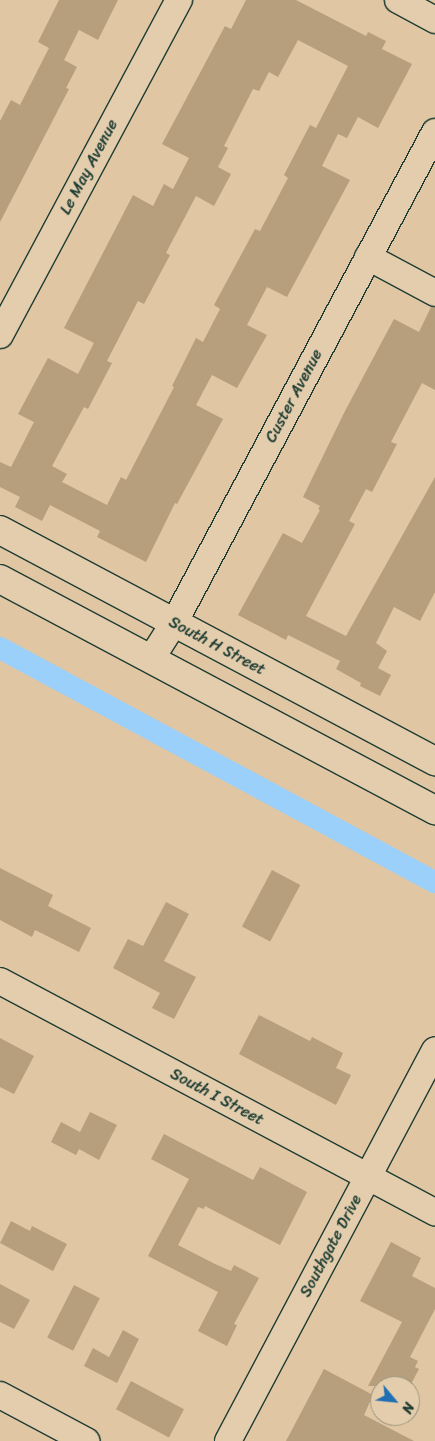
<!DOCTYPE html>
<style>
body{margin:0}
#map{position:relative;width:435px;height:1441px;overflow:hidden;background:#e1c6a3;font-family:Sriracha,sans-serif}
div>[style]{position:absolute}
.canal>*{height:22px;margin:-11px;padding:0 11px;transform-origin:11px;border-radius:11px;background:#9ad0f9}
.building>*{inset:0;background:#b79e7c;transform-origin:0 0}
.roads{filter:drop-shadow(1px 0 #1f3d34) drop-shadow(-1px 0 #1f3d34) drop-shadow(0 1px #1f3d34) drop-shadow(0 -1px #1f3d34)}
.street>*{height:26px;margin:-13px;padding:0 13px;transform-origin:13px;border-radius:13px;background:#e3cdac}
.secondary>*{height:28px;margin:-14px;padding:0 14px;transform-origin:14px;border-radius:14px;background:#e3cdac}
span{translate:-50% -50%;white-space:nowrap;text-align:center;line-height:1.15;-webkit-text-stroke:5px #e3cdac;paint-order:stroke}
.street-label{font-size:16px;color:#1f3d34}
.north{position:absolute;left:370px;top:1376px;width:50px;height:50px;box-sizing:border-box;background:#e3cdac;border:1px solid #95937c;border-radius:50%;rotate:118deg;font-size:14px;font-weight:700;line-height:20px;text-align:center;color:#1f3d34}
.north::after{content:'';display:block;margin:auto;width:18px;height:22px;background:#1f6fb2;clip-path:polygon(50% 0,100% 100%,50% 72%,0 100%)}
</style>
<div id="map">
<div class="canal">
<div style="left:0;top:648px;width:494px;rotate:28.3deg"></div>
</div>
<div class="building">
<div style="clip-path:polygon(59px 0,118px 0,98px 40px,79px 30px,64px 60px,77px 67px,66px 88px,69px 89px,0 222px,0 121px,11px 100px,20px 105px,49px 48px,38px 42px)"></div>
<div style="clip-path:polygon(evenodd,246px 0,296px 0,366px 36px,368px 32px,386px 41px,382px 49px,412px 64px,378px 128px,358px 117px,347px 138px,338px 134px,322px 166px,350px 180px,287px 297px,267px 287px,247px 325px,267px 335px,237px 388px,212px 375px,196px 405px,223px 419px,177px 504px,175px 503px,146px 562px,97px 537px,100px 531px,50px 505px,42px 521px,15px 507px,20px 497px,0 487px,0 462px,11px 467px,34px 422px,18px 414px,48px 358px,78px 374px,94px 343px,64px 328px,133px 195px,153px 206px,164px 184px,173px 189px,189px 158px,162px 144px,225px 26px,231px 29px,246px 0,298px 40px,348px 66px,316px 128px,310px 125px,284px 175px,288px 178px,260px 231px,255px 229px,214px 305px,220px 309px,203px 342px,196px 338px,172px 386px,174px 387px,126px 480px,121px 477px,107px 505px,62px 482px,67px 474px,52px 466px,84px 407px,88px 409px,112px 363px,107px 361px,138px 301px,144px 304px,170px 255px,166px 253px,196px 196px,214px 206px,231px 174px,218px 167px,228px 148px,224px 146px,253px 89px,259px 91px,269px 72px,278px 77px,298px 40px)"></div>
<div style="clip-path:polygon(431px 307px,435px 308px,435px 390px,422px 383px,391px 442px,397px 444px,372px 492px,366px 489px,349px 521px,355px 524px,306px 616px,346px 636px,435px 477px,435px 592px,420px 621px,394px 607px,376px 643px,387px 651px,378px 668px,391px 675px,380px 696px,360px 686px,361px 683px,336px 669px,340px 661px,288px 635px,286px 640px,238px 615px,283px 533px,302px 543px,320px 510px,318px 509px,320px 506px,303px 497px,345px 411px,394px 319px,419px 332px)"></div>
<div style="clip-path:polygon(0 868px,53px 895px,48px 906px,91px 928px,79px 952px,35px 930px,32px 937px,0 920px)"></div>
<div style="left:272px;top:870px;width:32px;height:64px;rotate:28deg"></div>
<div style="clip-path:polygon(166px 902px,189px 914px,164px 961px,196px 977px,174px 1019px,152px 1008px,160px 993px,113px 968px,128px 939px,143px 946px)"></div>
<div style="clip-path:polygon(259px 1015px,310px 1041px,312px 1037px,343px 1053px,336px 1068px,351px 1075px,336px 1105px,239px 1054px)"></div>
<div style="clip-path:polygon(0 1038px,34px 1056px,14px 1094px,0 1087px)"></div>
<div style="clip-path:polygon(90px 1112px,117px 1125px,99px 1160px,79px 1149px,76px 1155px,51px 1142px,61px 1122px,80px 1132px)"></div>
<div style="clip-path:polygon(164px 1134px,253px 1180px,260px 1167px,307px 1192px,280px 1245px,205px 1206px,204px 1209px,198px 1207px,178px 1245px,215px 1264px,231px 1271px,234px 1265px,259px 1278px,234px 1324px,237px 1325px,227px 1346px,198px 1331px,218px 1292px,148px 1256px,189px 1179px,151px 1159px)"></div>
<div style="clip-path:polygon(11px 1221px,30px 1231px,32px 1226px,67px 1244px,53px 1271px,0 1243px)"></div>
<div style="clip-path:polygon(391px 1242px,421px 1258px,412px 1276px,435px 1288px,435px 1309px,410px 1357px,418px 1361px,415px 1367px,419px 1369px,410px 1386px,368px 1386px,402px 1322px,360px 1301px)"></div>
<div style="clip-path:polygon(0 1284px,30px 1300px,14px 1329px,0 1322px)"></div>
<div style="left:74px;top:1285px;width:29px;height:59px;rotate:27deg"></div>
<div style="clip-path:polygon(123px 1330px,139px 1339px,117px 1383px,84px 1366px,93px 1348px,109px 1357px)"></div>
<div style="clip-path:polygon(324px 1369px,373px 1395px,364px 1415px,414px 1441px,286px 1441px)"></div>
<div style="left:131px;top:1381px;width:60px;height:32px;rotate:28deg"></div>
</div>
<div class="roads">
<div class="street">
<div style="left:398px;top:0;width:42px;rotate:28.4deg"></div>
<div style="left:368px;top:257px;width:76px;rotate:28.2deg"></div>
<div style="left:0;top:335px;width:380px;rotate:-61.9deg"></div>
<div style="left:151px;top:659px;width:43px;rotate:-57.4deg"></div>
<div style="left:174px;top:623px;width:556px;rotate:-62.01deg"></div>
<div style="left:0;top:981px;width:493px;rotate:28deg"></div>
<div style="left:0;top:1395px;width:98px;rotate:28.1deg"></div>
<div style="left:228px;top:1441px;width:442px;rotate:-62.1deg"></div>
</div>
<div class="secondary">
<div style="left:0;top:530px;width:493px;rotate:28deg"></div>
<div style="left:0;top:579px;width:493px;rotate:28deg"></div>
</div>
</div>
<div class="street-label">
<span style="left:89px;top:167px;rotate:-62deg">Le May Avenue</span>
<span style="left:294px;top:396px;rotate:-62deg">Custer Avenue</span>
<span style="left:217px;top:646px;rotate:28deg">South H Street</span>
<span style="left:217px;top:1097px;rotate:28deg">South I Street</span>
<span style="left:331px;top:1246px;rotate:-62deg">Southgate Drive</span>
</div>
<div class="north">N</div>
</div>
